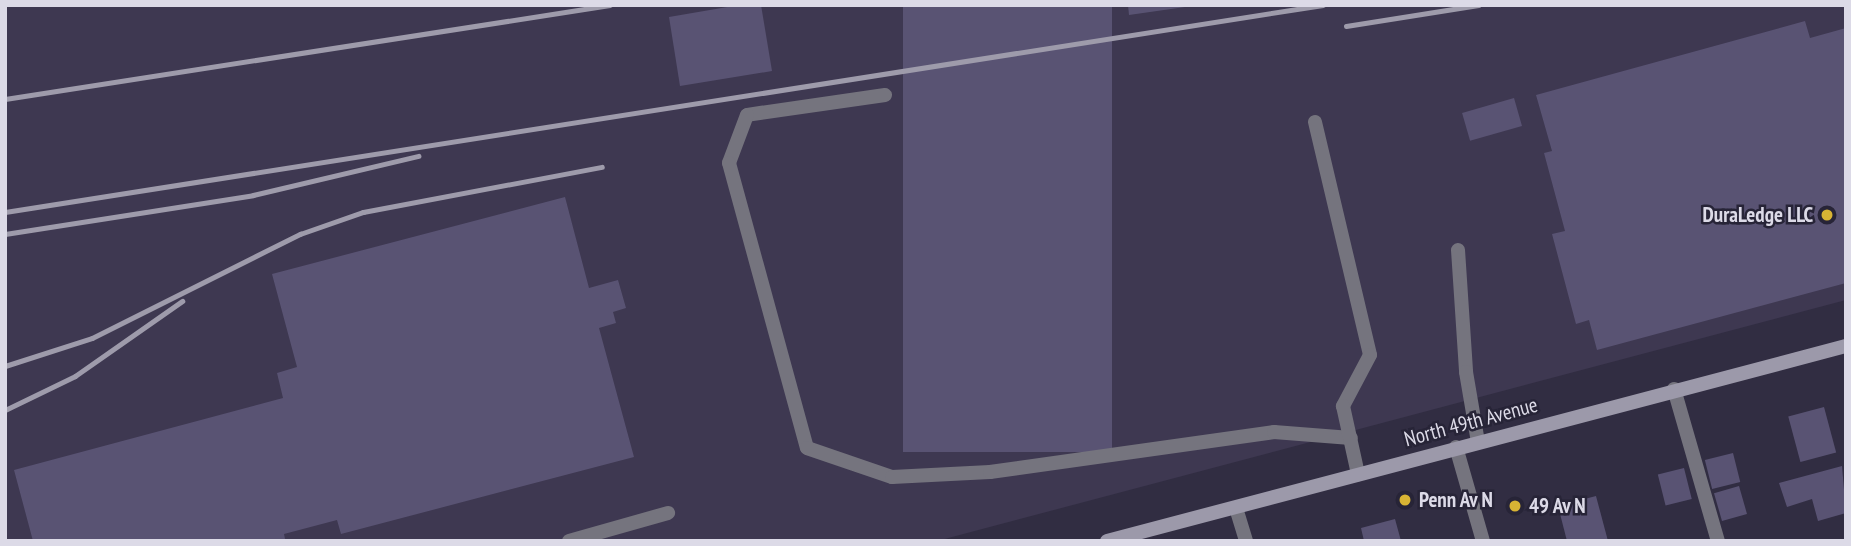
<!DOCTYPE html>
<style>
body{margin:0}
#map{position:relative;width:1851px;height:546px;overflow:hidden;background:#312d42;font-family:"PT Sans Narrow",sans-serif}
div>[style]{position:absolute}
.built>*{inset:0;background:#3e3851}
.building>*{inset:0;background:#595373;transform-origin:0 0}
.lane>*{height:14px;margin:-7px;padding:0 7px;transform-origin:7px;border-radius:7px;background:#75747e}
.street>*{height:14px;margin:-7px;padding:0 7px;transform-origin:7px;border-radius:7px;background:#75747e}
.secondary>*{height:14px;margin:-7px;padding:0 7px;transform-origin:7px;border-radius:7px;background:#9c99aa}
.rail>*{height:5px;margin:-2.5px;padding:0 2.5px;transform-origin:2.5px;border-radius:2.5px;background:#9e9bab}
.dots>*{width:19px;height:19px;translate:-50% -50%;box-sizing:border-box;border:4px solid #272437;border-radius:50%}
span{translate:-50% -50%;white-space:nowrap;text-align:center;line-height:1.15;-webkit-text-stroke:5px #272437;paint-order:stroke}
.poi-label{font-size:21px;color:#dcdae7;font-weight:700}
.right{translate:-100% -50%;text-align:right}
.left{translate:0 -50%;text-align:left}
.street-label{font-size:21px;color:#dcdae7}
.frame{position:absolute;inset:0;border:7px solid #dcdae7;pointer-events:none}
</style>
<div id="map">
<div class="built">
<div style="clip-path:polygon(5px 5px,1846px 5px,1846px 300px,937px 541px,5px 541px)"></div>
</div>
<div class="building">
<div style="clip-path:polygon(739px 5px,761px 5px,772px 71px,680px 86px,669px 17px)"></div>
<div style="left:903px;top:5px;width:209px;height:447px"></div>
<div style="clip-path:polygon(1128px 5px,1184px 5px,1185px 7px,1129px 15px)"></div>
<div style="clip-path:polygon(1805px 21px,1810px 38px,1846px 28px,1846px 283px,1597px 350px,1589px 320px,1576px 324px,1552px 234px,1565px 231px,1544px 153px,1552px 151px,1536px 95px)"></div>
<div style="left:1514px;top:98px;width:29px;height:54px;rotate:74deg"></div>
<div style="clip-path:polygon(565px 197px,589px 288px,618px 280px,626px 308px,613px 312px,616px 323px,599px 328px,634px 457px,341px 534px,337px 520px,284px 534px,285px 539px,277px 541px,33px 541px,14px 470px,283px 398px,277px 373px,297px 367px,272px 274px)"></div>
<div style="left:1824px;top:407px;width:47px;height:37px;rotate:75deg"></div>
<div style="left:1733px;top:453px;width:30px;height:29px;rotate:76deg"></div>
<div style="clip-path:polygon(1842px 466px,1846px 513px,1818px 521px,1812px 499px,1787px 507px,1779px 483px)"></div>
<div style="left:1684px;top:468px;width:32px;height:27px;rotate:76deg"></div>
<div style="left:1739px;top:486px;width:29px;height:26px;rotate:74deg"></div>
<div style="clip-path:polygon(1596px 496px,1608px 541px,1567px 541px,1558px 506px)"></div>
<div style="clip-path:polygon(1395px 519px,1401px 541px,1364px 541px,1361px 528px)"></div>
</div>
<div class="lane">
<div style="left:885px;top:95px;width:139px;rotate:171.8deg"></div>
<div style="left:747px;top:115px;width:51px;rotate:110.6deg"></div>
<div style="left:729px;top:163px;width:295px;rotate:74.7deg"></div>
<div style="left:807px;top:448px;width:90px;rotate:18.8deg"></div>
<div style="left:892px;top:477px;width:98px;rotate:-2.9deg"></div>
<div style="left:990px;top:472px;width:287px;rotate:-8deg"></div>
<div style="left:1274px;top:432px;width:77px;rotate:4.5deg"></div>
<div style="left:1315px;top:122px;width:239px;rotate:76.7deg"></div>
<div style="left:1370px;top:355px;width:58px;rotate:117.9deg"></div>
<div style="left:1343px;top:406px;width:70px;rotate:77.6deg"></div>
<div style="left:1458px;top:250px;width:122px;rotate:86.2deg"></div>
<div style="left:1466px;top:372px;width:71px;rotate:80.3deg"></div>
<div style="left:1674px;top:389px;width:158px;rotate:73.9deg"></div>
<div style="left:1236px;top:508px;width:34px;rotate:73deg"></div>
<div style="left:569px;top:541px;width:103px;rotate:-15.8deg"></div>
</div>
<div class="street">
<div style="left:1456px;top:447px;width:98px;rotate:74deg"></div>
</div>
<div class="secondary">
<div style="left:1107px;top:541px;width:764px;rotate:-14.78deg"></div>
</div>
<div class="rail">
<div style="left:1346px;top:26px;width:134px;rotate:-9deg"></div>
<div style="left:5px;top:99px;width:612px;rotate:-8.83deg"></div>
<div style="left:5px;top:212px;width:1334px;rotate:-8.93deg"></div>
<div style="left:5px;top:234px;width:251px;rotate:-8.9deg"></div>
<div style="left:253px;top:195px;width:170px;rotate:-13.3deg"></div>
<div style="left:5px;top:366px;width:91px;rotate:-17.8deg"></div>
<div style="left:92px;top:338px;width:233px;rotate:-26.6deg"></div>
<div style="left:300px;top:234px;width:67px;rotate:-19.2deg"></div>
<div style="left:363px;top:212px;width:243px;rotate:-10.7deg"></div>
<div style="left:5px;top:410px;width:78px;rotate:-25.9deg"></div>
<div style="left:75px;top:376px;width:131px;rotate:-35deg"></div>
</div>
<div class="dots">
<div style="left:1827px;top:215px;background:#d8b434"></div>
<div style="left:1405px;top:500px;background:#d8b434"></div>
<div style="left:1515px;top:506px;background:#d8b434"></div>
</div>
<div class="poi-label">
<span class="right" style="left:1813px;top:215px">DuraLedge LLC</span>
<span class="left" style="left:1419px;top:500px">Penn Av N</span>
<span class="left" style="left:1529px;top:506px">49 Av N</span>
</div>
<div class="street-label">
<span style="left:1471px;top:422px;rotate:-15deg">North 49th Avenue</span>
</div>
<div class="frame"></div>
</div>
